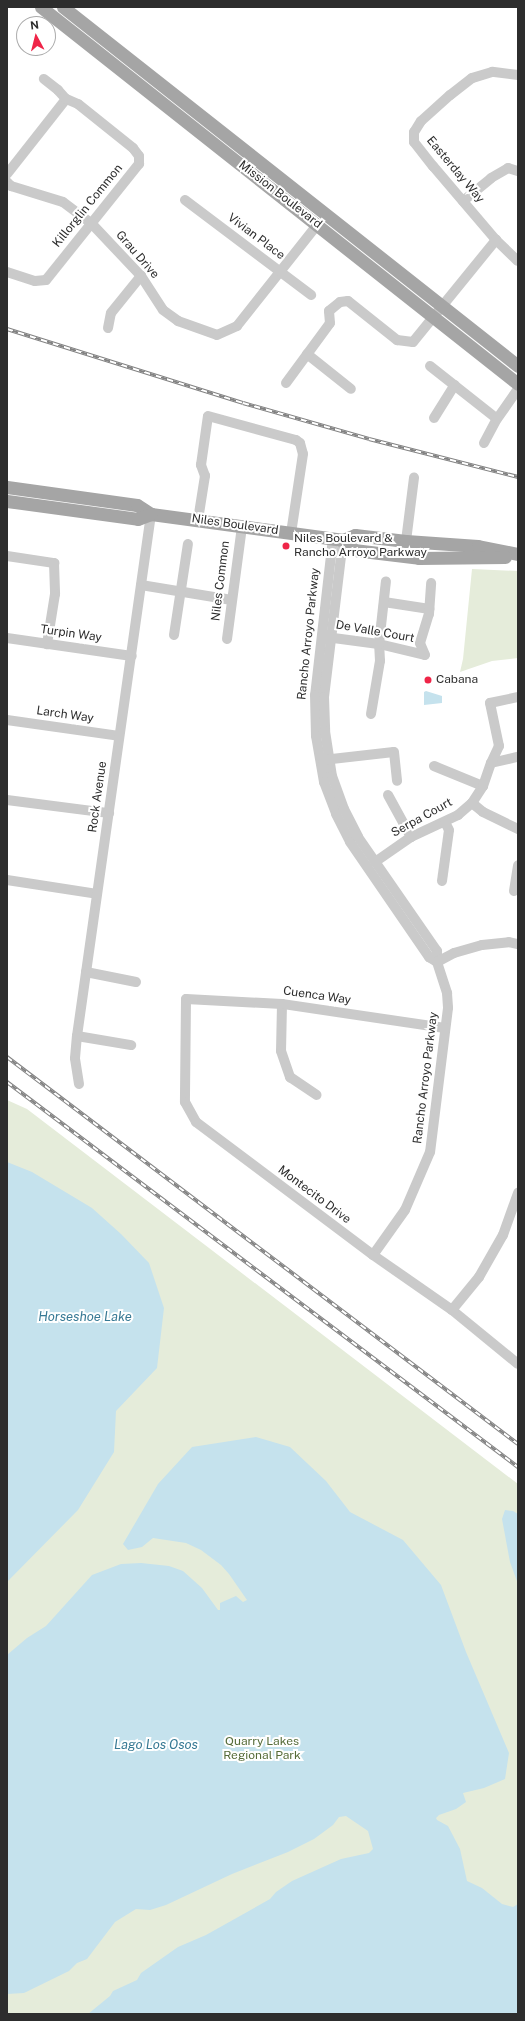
<!DOCTYPE html>
<style>
body{margin:0}
#map{position:relative;width:525px;height:2021px;overflow:hidden;background:#fff;font-family:"Public Sans",sans-serif}
div>[style]{position:absolute}
.green>*{inset:0;background:#e5ecda}
.water>*{inset:0;background:#c5e2ed}
.minor>*{height:10px;margin:-5px;padding:0 5px;transform-origin:5px;border-radius:5px;background:#cacaca}
.major>*{height:13px;margin:-6.5px;padding:0 6.5px;transform-origin:6.5px;border-radius:6.5px;background:#a5a5a5}
.rail>*{height:3.5px;margin-top:-1.75px;transform-origin:0;background:repeating-linear-gradient(90deg,#fff 0 6px,#828282 0 12px);box-sizing:border-box;border-block:1px solid #828282}
.dots>*{width:11px;height:11px;translate:-50% -50%;box-sizing:border-box;border:2px solid #fff;border-radius:50%}
span{translate:-50% -50%;white-space:nowrap;text-align:center;line-height:1.15;-webkit-text-stroke:4px #fff;paint-order:stroke}
.street-label{font-size:12px;color:#2d2d2d}
.poi-label{font-size:12px;color:#2d2d2d}
.left{translate:0 -50%;text-align:left}
.park-label{font-size:12px;color:#556b38}
.water-label{font-size:13px;color:#377994;font-style:italic}
.frame{position:absolute;inset:0;border:8px solid #2d2d2d;pointer-events:none}
.north{position:absolute;left:16px;top:16px;width:40px;height:40px;box-sizing:border-box;background:#fff;border:1px solid #ababab;border-radius:50%;rotate:353deg;font-size:11px;font-weight:700;line-height:16px;text-align:center;color:#2d2d2d}
.north::after{content:'';display:block;margin:auto;width:14px;height:18px;background:#ef2548;clip-path:polygon(50% 0,100% 100%,50% 72%,0 100%)}
</style>
<div id="map">
<div class="green">
<div style="clip-path:polygon(472px 569px,518px 571px,518px 658px,492px 661px,460px 672px,463px 659px)"></div>
<div style="clip-path:polygon(7px 1100px,27px 1109px,518px 1484px,518px 2014px,7px 2014px)"></div>
</div>
<div class="water">
<div style="clip-path:polygon(426px 691px,442px 696px,442px 703px,424px 705px,424px 692px)"></div>
<div style="clip-path:polygon(7px 1162px,32px 1172px,92px 1208px,121px 1234px,149px 1263px,164px 1308px,157px 1368px,116px 1411px,114px 1452px,78px 1510px,7px 1582px)"></div>
<div style="clip-path:polygon(256px 1437px,290px 1447px,326px 1481px,350px 1512px,403px 1540px,441px 1585px,466px 1652px,509px 1753px,505px 1779px,484px 1788px,463px 1793px,466px 1802px,456px 1809px,439px 1815px,436px 1818px,437px 1820px,448px 1826px,460px 1849px,467px 1881px,482px 1888px,502px 1904px,513px 1907px,518px 1904px,518px 2014px,88px 2014px,110px 1996px,113px 1991px,137px 1980px,141px 1973px,178px 1947px,206px 1935px,270px 1899px,276px 1892px,292px 1881px,341px 1859px,369px 1853px,373px 1849px,368px 1831px,346px 1816px,339px 1817px,333px 1825px,314px 1839px,288px 1852px,232px 1874px,166px 1905px,150px 1910px,136px 1909px,115px 1922px,87px 1959px,77px 1963px,69px 1971px,24px 1993px,7px 1994px,7px 1655px,27px 1638px,46px 1626px,92px 1575px,121px 1564px,141px 1563px,169px 1566px,183px 1571px,202px 1588px,218px 1610px,220px 1610px,220px 1603px,236px 1596px,243px 1602px,247px 1600px,229px 1574px,221px 1565px,201px 1550px,186px 1543px,153px 1538px,142px 1547px,128px 1550px,123px 1544px,158px 1484px,192px 1447px)"></div>
<div style="clip-path:polygon(505px 1510px,513px 1511px,518px 1514px,518px 1584px,510px 1562px,502px 1519px)"></div>
</div>
<div class="minor">
<div style="left:518px;top:75px;width:26px;rotate:-173deg"></div>
<div style="left:492px;top:72px;width:21px;rotate:163deg"></div>
<div style="left:472px;top:78px;width:28px;rotate:142deg"></div>
<div style="left:450px;top:95px;width:39px;rotate:138deg"></div>
<div style="left:421px;top:121px;width:13px;rotate:122deg"></div>
<div style="left:414px;top:132px;width:10px;rotate:90deg"></div>
<div style="left:414px;top:142px;width:31px;rotate:52deg"></div>
<div style="left:433px;top:166px;width:97px;rotate:49.6deg"></div>
<div style="left:496px;top:240px;width:30px;rotate:44deg"></div>
<div style="left:7px;top:174px;width:95px;rotate:-51.8deg"></div>
<div style="left:7px;top:182px;width:6px;rotate:45deg"></div>
<div style="left:11px;top:186px;width:54px;rotate:17.1deg"></div>
<div style="left:63px;top:202px;width:36px;rotate:37deg"></div>
<div style="left:92px;top:224px;width:71px;rotate:46.7deg"></div>
<div style="left:141px;top:276px;width:40px;rotate:57.1deg"></div>
<div style="left:163px;top:310px;width:19px;rotate:36deg"></div>
<div style="left:178px;top:321px;width:41px;rotate:19.7deg"></div>
<div style="left:217px;top:335px;width:22px;rotate:-24deg"></div>
<div style="left:237px;top:326px;width:129px;rotate:-51.6deg"></div>
<div style="left:185px;top:200px;width:158px;rotate:37deg"></div>
<div style="left:463px;top:201px;width:36px;rotate:-39deg"></div>
<div style="left:491px;top:178px;width:20px;rotate:-30deg"></div>
<div style="left:508px;top:168px;width:10px;rotate:17deg"></div>
<div style="left:7px;top:272px;width:29px;rotate:18deg"></div>
<div style="left:35px;top:281px;width:11px;rotate:-5deg"></div>
<div style="left:46px;top:280px;width:149px;rotate:-51.3deg"></div>
<div style="left:139px;top:164px;width:8px;rotate:-90deg"></div>
<div style="left:139px;top:156px;width:10px;rotate:-127deg"></div>
<div style="left:133px;top:148px;width:70px;rotate:-141.3deg"></div>
<div style="left:78px;top:104px;width:13px;rotate:-157deg"></div>
<div style="left:66px;top:99px;width:12px;rotate:-132deg"></div>
<div style="left:58px;top:90px;width:18px;rotate:-142deg"></div>
<div style="left:108px;top:328px;width:15px;rotate:-79deg"></div>
<div style="left:111px;top:313px;width:48px;rotate:-51deg"></div>
<div style="left:307px;top:354px;width:56px;rotate:38.5deg"></div>
<div style="left:430px;top:366px;width:85px;rotate:38.3deg"></div>
<div style="left:286px;top:383px;width:74px;rotate:-53.7deg"></div>
<div style="left:330px;top:323px;width:12px;rotate:-95deg"></div>
<div style="left:329px;top:311px;width:14px;rotate:-39deg"></div>
<div style="left:340px;top:302px;width:8px;rotate:-7deg"></div>
<div style="left:348px;top:301px;width:63px;rotate:38.5deg"></div>
<div style="left:397px;top:340px;width:16px;rotate:7deg"></div>
<div style="left:413px;top:342px;width:132px;rotate:-50.9deg"></div>
<div style="left:434px;top:418px;width:39px;rotate:-58deg"></div>
<div style="left:484px;top:443px;width:27px;rotate:-62deg"></div>
<div style="left:497px;top:419px;width:37px;rotate:-55deg"></div>
<div style="left:198px;top:520px;width:45px;rotate:-81deg"></div>
<div style="left:205px;top:476px;width:12px;rotate:-110deg"></div>
<div style="left:201px;top:465px;width:49px;rotate:-81.9deg"></div>
<div style="left:208px;top:416px;width:91px;rotate:15.3deg"></div>
<div style="left:296px;top:440px;width:5px;rotate:37deg"></div>
<div style="left:300px;top:443px;width:11px;rotate:75deg"></div>
<div style="left:303px;top:454px;width:80px;rotate:98.6deg"></div>
<div style="left:333px;top:538px;width:158px;rotate:96.5deg"></div>
<div style="left:315px;top:695px;width:41px;rotate:88.6deg"></div>
<div style="left:316px;top:736px;width:47px;rotate:80.1deg"></div>
<div style="left:324px;top:782px;width:34px;rotate:69deg"></div>
<div style="left:336px;top:814px;width:31px;rotate:63deg"></div>
<div style="left:350px;top:842px;width:140px;rotate:55.5deg"></div>
<div style="left:429px;top:957px;width:9px;rotate:32deg"></div>
<div style="left:343px;top:540px;width:158px;rotate:96.9deg"></div>
<div style="left:324px;top:697px;width:34px;rotate:88deg"></div>
<div style="left:325px;top:731px;width:46px;rotate:81.2deg"></div>
<div style="left:332px;top:776px;width:35px;rotate:70deg"></div>
<div style="left:344px;top:809px;width:31px;rotate:63deg"></div>
<div style="left:358px;top:837px;width:139px;rotate:55.3deg"></div>
<div style="left:437px;top:951px;width:11px;rotate:90deg"></div>
<div style="left:437px;top:962px;width:33px;rotate:72deg"></div>
<div style="left:447px;top:993px;width:15px;rotate:86deg"></div>
<div style="left:448px;top:1008px;width:145px;rotate:97.1deg"></div>
<div style="left:430px;top:1152px;width:63px;rotate:113.3deg"></div>
<div style="left:405px;top:1210px;width:55px;rotate:125.4deg"></div>
<div style="left:406px;top:541px;width:64px;rotate:-82.8deg"></div>
<div style="left:7px;top:556px;width:48px;rotate:8.5deg"></div>
<div style="left:54px;top:563px;width:31px;rotate:88deg"></div>
<div style="left:55px;top:594px;width:51px;rotate:99.1deg"></div>
<div style="left:141px;top:585px;width:92px;rotate:9.4deg"></div>
<div style="left:384px;top:602px;width:46px;rotate:8.8deg"></div>
<div style="left:174px;top:635px;width:92px;rotate:-81.3deg"></div>
<div style="left:326px;top:637px;width:53px;rotate:7.5deg"></div>
<div style="left:379px;top:644px;width:47px;rotate:13.4deg"></div>
<div style="left:7px;top:638px;width:126px;rotate:8.2deg"></div>
<div style="left:227px;top:639px;width:114px;rotate:-82.4deg"></div>
<div style="left:425px;top:655px;width:13px;rotate:-113deg"></div>
<div style="left:420px;top:643px;width:30px;rotate:-73deg"></div>
<div style="left:429px;top:614px;width:31px;rotate:-86deg"></div>
<div style="left:371px;top:714px;width:54px;rotate:-80.4deg"></div>
<div style="left:380px;top:661px;width:17px;rotate:-93deg"></div>
<div style="left:379px;top:644px;width:63px;rotate:-83.7deg"></div>
<div style="left:7px;top:720px;width:113px;rotate:8.1deg"></div>
<div style="left:323px;top:760px;width:71px;rotate:-6.4deg"></div>
<div style="left:394px;top:752px;width:29px;rotate:84deg"></div>
<div style="left:491px;top:763px;width:28px;rotate:-13deg"></div>
<div style="left:434px;top:766px;width:53px;rotate:22.2deg"></div>
<div style="left:388px;top:795px;width:48px;rotate:61.3deg"></div>
<div style="left:7px;top:800px;width:103px;rotate:7.3deg"></div>
<div style="left:472px;top:803px;width:14px;rotate:39deg"></div>
<div style="left:483px;top:812px;width:39px;rotate:26deg"></div>
<div style="left:375px;top:862px;width:44px;rotate:-34.8deg"></div>
<div style="left:411px;top:837px;width:52px;rotate:-25.1deg"></div>
<div style="left:458px;top:815px;width:18px;rotate:-41deg"></div>
<div style="left:472px;top:803px;width:20px;rotate:-57deg"></div>
<div style="left:483px;top:786px;width:24px;rotate:-71deg"></div>
<div style="left:491px;top:763px;width:19px;rotate:-65deg"></div>
<div style="left:499px;top:746px;width:44px;rotate:-101.8deg"></div>
<div style="left:490px;top:703px;width:29px;rotate:-12deg"></div>
<div style="left:7px;top:880px;width:91px;rotate:8.8deg"></div>
<div style="left:442px;top:881px;width:51px;rotate:-82.2deg"></div>
<div style="left:449px;top:830px;width:9px;rotate:-117deg"></div>
<div style="left:514px;top:891px;width:26px;rotate:-81deg"></div>
<div style="left:437px;top:962px;width:19px;rotate:-28deg"></div>
<div style="left:454px;top:953px;width:29px;rotate:-16deg"></div>
<div style="left:482px;top:945px;width:27px;rotate:-6deg"></div>
<div style="left:509px;top:942px;width:9px;rotate:13deg"></div>
<div style="left:86px;top:972px;width:51px;rotate:11.3deg"></div>
<div style="left:282px;top:1004px;width:47px;rotate:91.2deg"></div>
<div style="left:281px;top:1051px;width:28px;rotate:71deg"></div>
<div style="left:290px;top:1077px;width:32px;rotate:34deg"></div>
<div style="left:445px;top:1028px;width:165px;rotate:-171.6deg"></div>
<div style="left:282px;top:1004px;width:96px;rotate:-177deg"></div>
<div style="left:186px;top:999px;width:103px;rotate:90.6deg"></div>
<div style="left:185px;top:1102px;width:23px;rotate:61deg"></div>
<div style="left:196px;top:1122px;width:221px;rotate:36.9deg"></div>
<div style="left:373px;top:1255px;width:96px;rotate:34.8deg"></div>
<div style="left:452px;top:1310px;width:85px;rotate:39.3deg"></div>
<div style="left:77px;top:1036px;width:55px;rotate:9.5deg"></div>
<div style="left:79px;top:1084px;width:26px;rotate:-99deg"></div>
<div style="left:75px;top:1058px;width:22px;rotate:-85deg"></div>
<div style="left:77px;top:1036px;width:527px;rotate:-81.93deg"></div>
<div style="left:452px;top:1310px;width:43px;rotate:-50.7deg"></div>
<div style="left:479px;top:1277px;width:48px;rotate:-60.3deg"></div>
<div style="left:503px;top:1235px;width:45px;rotate:-70.3deg"></div>
</div>
<div class="major">
<div style="left:41px;top:7px;width:608px;rotate:38.32deg"></div>
<div style="left:63px;top:7px;width:580px;rotate:38.27deg"></div>
<div style="left:7px;top:487px;width:131px;rotate:7.9deg"></div>
<div style="left:137px;top:505px;width:17px;rotate:33deg"></div>
<div style="left:151px;top:514px;width:194px;rotate:7.7deg"></div>
<div style="left:343px;top:540px;width:13px;rotate:-23deg"></div>
<div style="left:355px;top:535px;width:51px;rotate:6.7deg"></div>
<div style="left:406px;top:541px;width:72px;rotate:4deg"></div>
<div style="left:478px;top:546px;width:41px;rotate:11.3deg"></div>
<div style="left:7px;top:501px;width:132px;rotate:7.8deg"></div>
<div style="left:138px;top:519px;width:14px;rotate:-21deg"></div>
<div style="left:343px;top:540px;width:15px;rotate:42deg"></div>
<div style="left:354px;top:550px;width:65px;rotate:7deg"></div>
<div style="left:419px;top:558px;width:86px;rotate:-0.7deg"></div>
</div>
<div class="rail">
<div style="left:7px;top:329px;width:247px;rotate:17.4deg"></div>
<div style="left:243px;top:403px;width:131px;rotate:15.9deg"></div>
<div style="left:369px;top:439px;width:154px;rotate:14.3deg"></div>
<div style="left:7px;top:1057px;width:641px;rotate:37.14deg"></div>
<div style="left:7px;top:1082px;width:640px;rotate:37deg"></div>
</div>
<div class="dots">
<div style="left:286px;top:546px;background:#ef2548"></div>
<div style="left:428px;top:680px;background:#ef2548"></div>
</div>
<div class="street-label">
<span style="left:455px;top:170px;rotate:50deg">Easterday Way</span>
<span style="left:280px;top:195px;rotate:38deg">Mission Boulevard</span>
<span style="left:88px;top:206px;rotate:-51deg">Killorglin Common</span>
<span style="left:256px;top:237px;rotate:37deg">Vivian Place</span>
<span style="left:137px;top:255px;rotate:49deg">Grau Drive</span>
<span style="left:235px;top:525px;rotate:8deg">Niles Boulevard</span>
<span style="left:221px;top:581px;rotate:-83deg">Niles Common</span>
<span style="left:375px;top:632px;rotate:10deg">De Valle Court</span>
<span style="left:71px;top:634px;rotate:8deg">Turpin Way</span>
<span style="left:309px;top:634px;rotate:-84deg">Rancho Arroyo Parkway</span>
<span style="left:65px;top:715px;rotate:8deg">Larch Way</span>
<span style="left:98px;top:797px;rotate:-82deg">Rock Avenue</span>
<span style="left:422px;top:818px;rotate:-29deg">Serpa Court</span>
<span style="left:317px;top:996px;rotate:8deg">Cuenca Way</span>
<span style="left:426px;top:1078px;rotate:-83deg">Rancho Arroyo Parkway</span>
<span style="left:314px;top:1195px;rotate:37deg">Montecito Drive</span>
</div>
<div class="poi-label">
<span class="left" style="left:294px;top:546px">Niles Boulevard &amp;<br>Rancho Arroyo Parkway</span>
<span class="left" style="left:436px;top:680px">Cabana</span>
</div>
<div class="park-label">
<span style="left:262px;top:1749px">Quarry Lakes<br>Regional Park</span>
</div>
<div class="water-label">
<span style="left:85px;top:1317px">Horseshoe Lake</span>
<span style="left:156px;top:1745px">Lago Los Osos</span>
</div>
<div class="frame"></div>
<div class="north">N</div>
</div>
